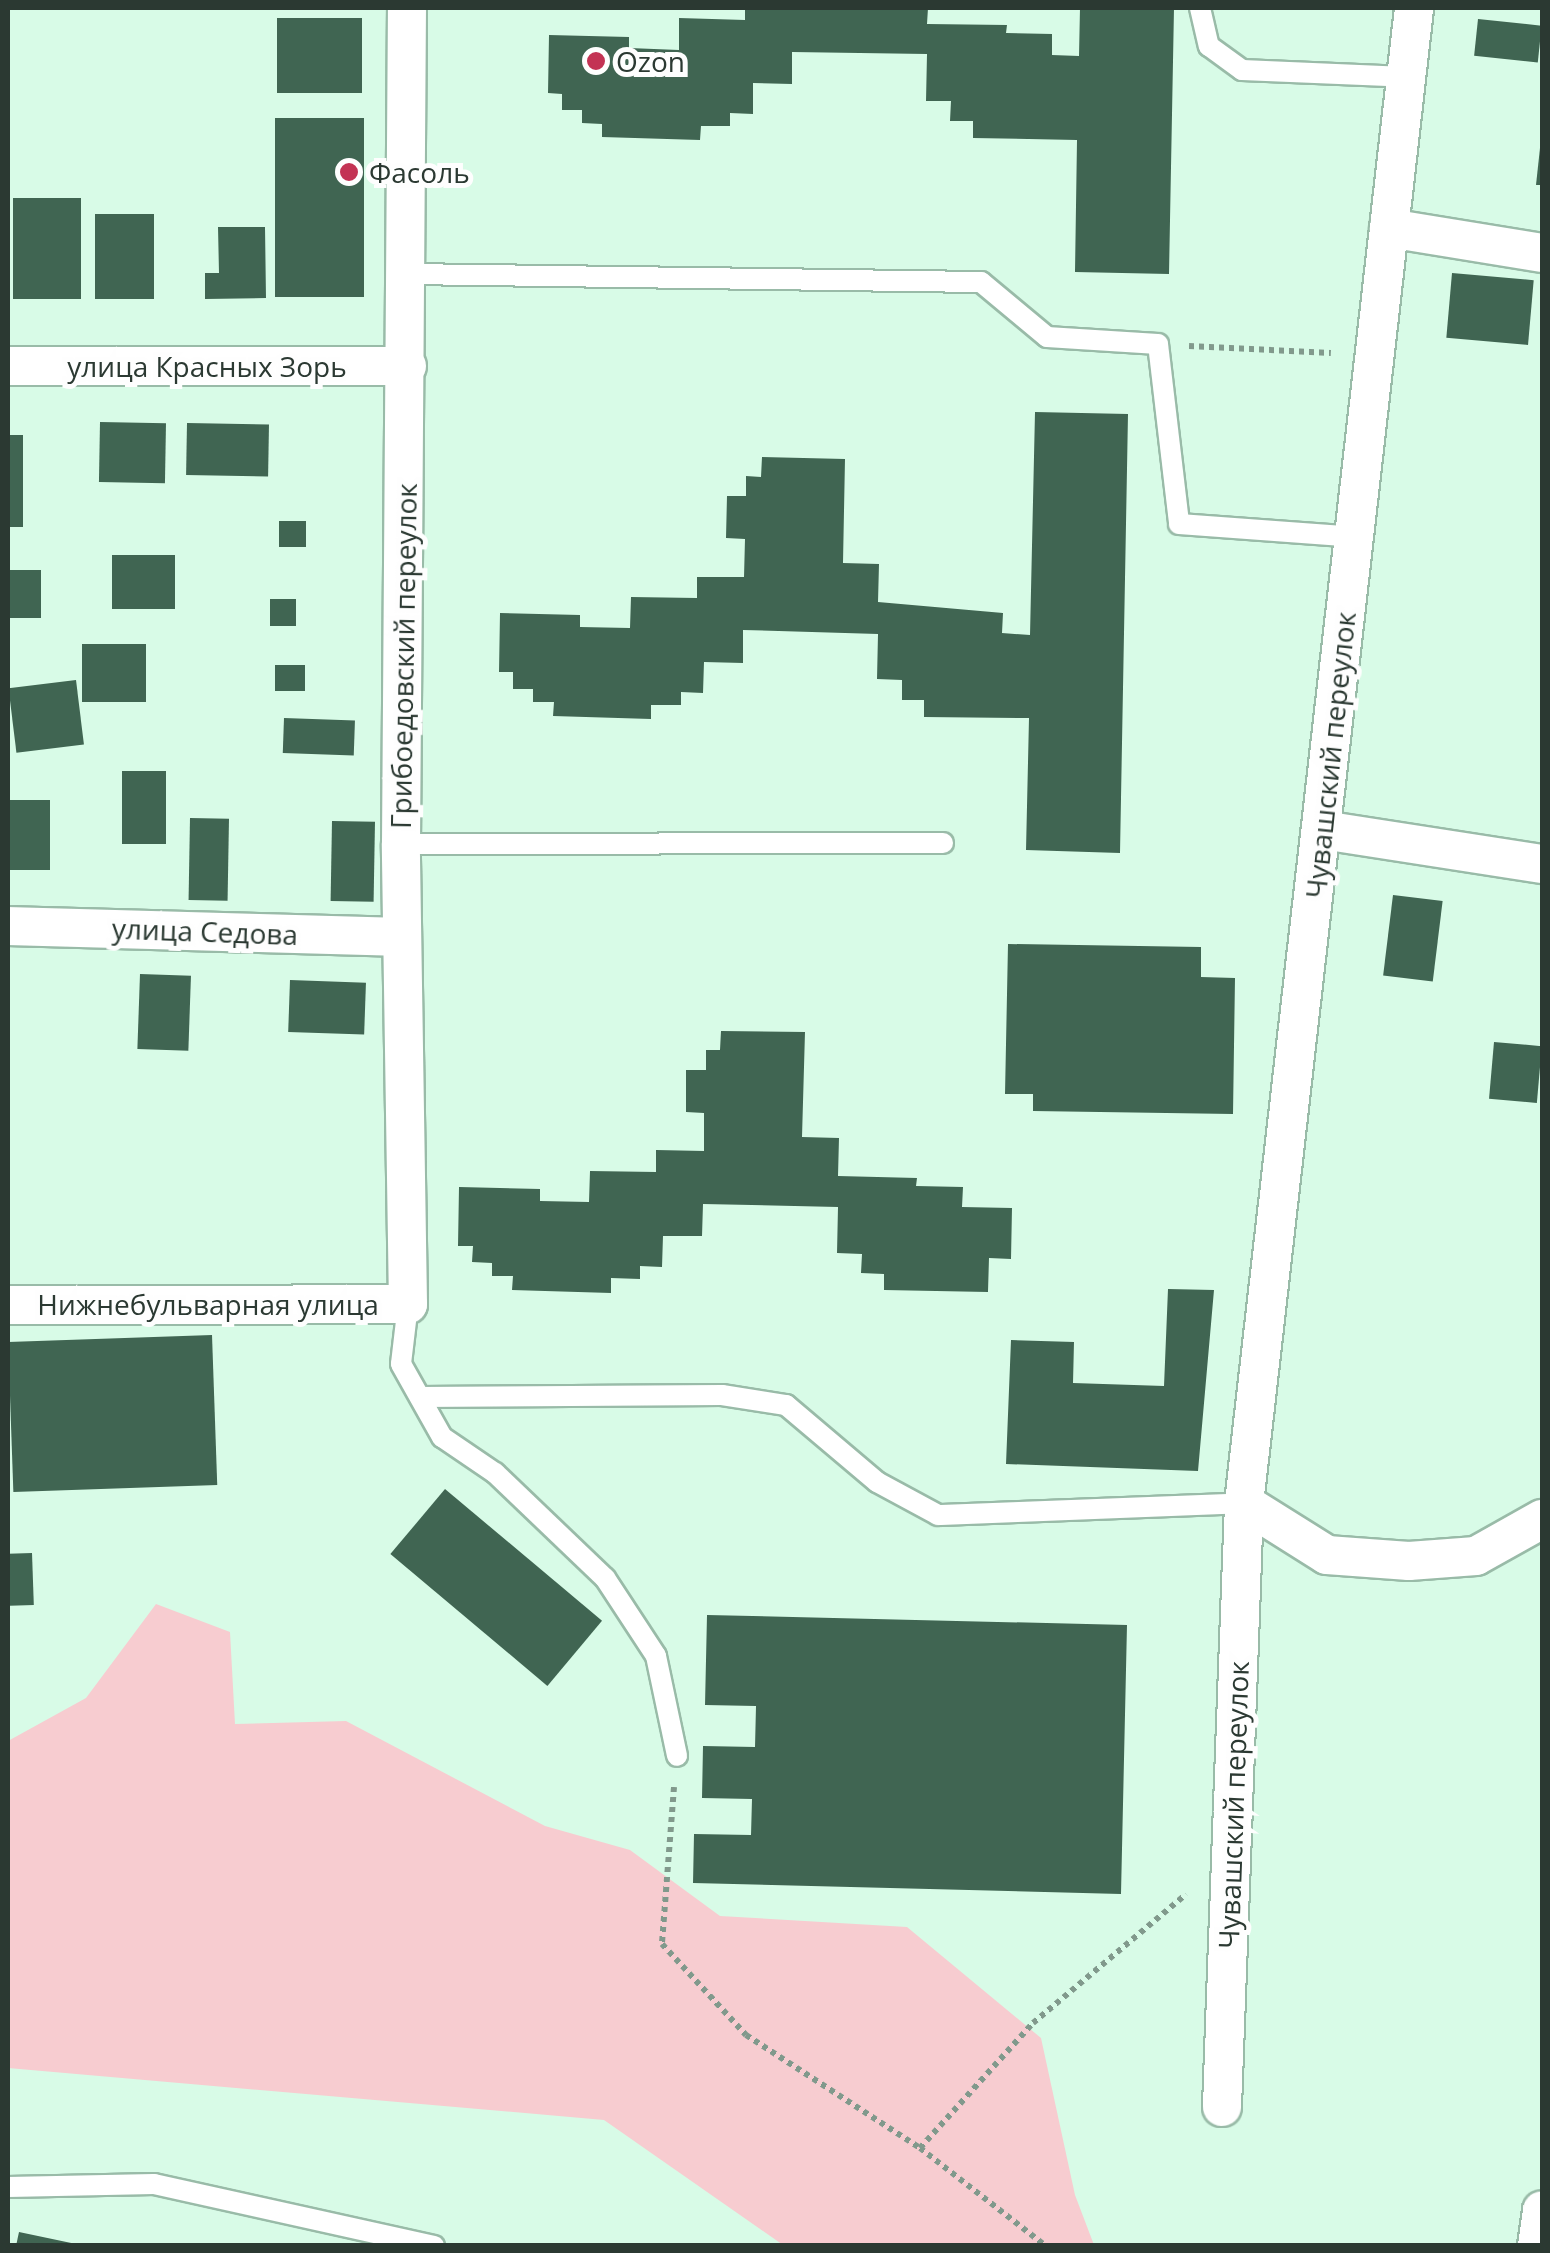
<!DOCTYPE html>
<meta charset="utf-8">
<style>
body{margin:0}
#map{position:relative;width:1550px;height:2253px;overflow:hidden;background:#d8fbe7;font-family:"Open Sans",sans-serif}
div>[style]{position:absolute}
.green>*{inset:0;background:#f7ccd0}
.building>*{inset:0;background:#406552;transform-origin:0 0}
.path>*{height:6px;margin-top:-3px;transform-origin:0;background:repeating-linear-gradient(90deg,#81998c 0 5px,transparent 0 10px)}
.roads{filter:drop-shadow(2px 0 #99bba8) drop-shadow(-2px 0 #99bba8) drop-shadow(0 2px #99bba8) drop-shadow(0 -2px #99bba8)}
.lane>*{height:20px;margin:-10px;padding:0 10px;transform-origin:10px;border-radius:10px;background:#fff}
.street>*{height:38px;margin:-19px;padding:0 19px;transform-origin:19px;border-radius:19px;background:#fff}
.dots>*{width:28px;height:28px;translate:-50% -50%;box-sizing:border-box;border:5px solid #fefefe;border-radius:50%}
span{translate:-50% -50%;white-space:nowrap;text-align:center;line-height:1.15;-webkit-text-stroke:10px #fefefe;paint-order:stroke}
.poi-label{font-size:28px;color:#2b3932}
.left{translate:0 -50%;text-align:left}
.street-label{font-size:28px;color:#2b3932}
.frame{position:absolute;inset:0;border:10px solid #2b3932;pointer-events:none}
</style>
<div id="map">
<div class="green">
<div style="clip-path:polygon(156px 1604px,230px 1632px,235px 1724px,346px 1721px,545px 1826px,630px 1850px,720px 1916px,907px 1927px,1041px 2038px,1075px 2195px,1094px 2245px,783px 2245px,604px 2120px,8px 2068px,8px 1741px,86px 1698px)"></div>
</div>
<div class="building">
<div style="clip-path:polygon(745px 8px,928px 8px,927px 24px,1007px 25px,1006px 33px,1052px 34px,1052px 55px,1079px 56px,1080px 8px,1174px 8px,1169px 274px,1075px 272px,1077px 140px,973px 138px,973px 121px,950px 121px,951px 101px,926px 101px,927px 54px,792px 52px,792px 84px,753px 83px,753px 114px,730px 113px,730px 126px,701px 126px,700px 140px,602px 137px,602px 124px,582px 123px,582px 110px,562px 110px,562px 94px,548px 93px,549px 35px,629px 37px,629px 48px,679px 50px,679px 18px,745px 20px)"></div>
<div style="left:277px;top:18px;width:85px;height:75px"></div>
<div style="left:1478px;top:19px;width:64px;height:37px;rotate:6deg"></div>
<div style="left:364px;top:118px;width:179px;height:89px;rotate:90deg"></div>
<div style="clip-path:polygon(1540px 148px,1542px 148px,1542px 185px,1536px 185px)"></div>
<div style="left:81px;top:198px;width:101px;height:68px;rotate:90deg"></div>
<div style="left:154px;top:214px;width:85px;height:59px;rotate:90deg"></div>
<div style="clip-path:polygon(218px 227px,265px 227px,266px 298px,205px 299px,205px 273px,219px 273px)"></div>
<div style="left:1452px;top:273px;width:82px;height:65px;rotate:5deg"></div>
<div style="clip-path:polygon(1035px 412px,1128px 414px,1120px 853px,1026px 850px,1029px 718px,924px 717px,924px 700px,902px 700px,902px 680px,877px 679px,878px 634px,743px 630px,743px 663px,704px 662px,703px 693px,681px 692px,681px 705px,651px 705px,651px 719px,553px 716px,554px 702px,533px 702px,533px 689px,513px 689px,513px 672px,499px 672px,500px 613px,580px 615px,580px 627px,630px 628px,631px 597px,697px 598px,697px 577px,744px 577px,745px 539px,726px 538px,727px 496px,746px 496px,746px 476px,761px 477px,762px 457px,845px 459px,843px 563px,879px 564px,878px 602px,1003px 613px,1002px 633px,1030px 635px)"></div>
<div style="left:100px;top:422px;width:66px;height:60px;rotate:1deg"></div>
<div style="left:187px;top:423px;width:82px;height:52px;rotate:1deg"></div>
<div style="left:8px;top:435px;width:15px;height:92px"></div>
<div style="left:279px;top:521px;width:27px;height:26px"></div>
<div style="left:112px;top:555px;width:63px;height:54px"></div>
<div style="left:8px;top:570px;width:33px;height:48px"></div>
<div style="left:270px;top:599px;width:26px;height:27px"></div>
<div style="left:82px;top:644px;width:64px;height:58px"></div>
<div style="left:275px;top:665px;width:30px;height:26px"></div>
<div style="left:76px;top:680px;width:65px;height:68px;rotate:83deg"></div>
<div style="left:284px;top:718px;width:71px;height:35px;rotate:2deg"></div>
<div style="left:122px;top:771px;width:44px;height:73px"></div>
<div style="left:8px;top:800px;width:42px;height:70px"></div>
<div style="left:190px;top:818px;width:39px;height:82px;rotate:1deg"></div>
<div style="left:332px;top:821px;width:43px;height:80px;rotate:1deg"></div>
<div style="left:1393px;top:895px;width:50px;height:81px;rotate:7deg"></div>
<div style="clip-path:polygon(1008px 944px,1201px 947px,1201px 977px,1235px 978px,1233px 1114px,1033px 1111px,1033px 1094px,1005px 1094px)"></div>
<div style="left:140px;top:974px;width:51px;height:75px;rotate:2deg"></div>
<div style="left:290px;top:980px;width:76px;height:52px;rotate:2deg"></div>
<div style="clip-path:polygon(721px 1031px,805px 1032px,802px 1137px,839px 1138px,838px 1176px,917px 1178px,916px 1186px,963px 1187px,962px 1207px,1012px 1208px,1011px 1259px,989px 1258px,988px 1292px,884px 1290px,884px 1274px,861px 1273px,862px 1254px,837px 1253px,838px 1207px,703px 1204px,702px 1236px,663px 1236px,662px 1267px,640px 1266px,640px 1279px,611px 1278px,611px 1293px,512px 1290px,513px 1276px,492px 1276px,492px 1263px,472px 1262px,473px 1246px,458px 1246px,459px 1187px,540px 1189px,540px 1201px,589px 1202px,590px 1171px,656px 1172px,656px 1150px,704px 1151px,704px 1113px,686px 1112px,686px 1070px,706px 1070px,706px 1050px,720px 1050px)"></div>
<div style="left:1494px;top:1042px;width:48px;height:57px;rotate:5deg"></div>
<div style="clip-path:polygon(1168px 1289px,1214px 1290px,1198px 1471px,1006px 1464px,1011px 1340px,1074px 1342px,1073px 1383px,1164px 1386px)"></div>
<div style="left:212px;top:1335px;width:150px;height:204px;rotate:88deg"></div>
<div style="left:445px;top:1489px;width:205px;height:85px;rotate:40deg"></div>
<div style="left:32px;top:1553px;width:52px;height:24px;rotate:88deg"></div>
<div style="clip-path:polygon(707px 1615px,1127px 1625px,1121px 1894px,693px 1883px,694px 1834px,751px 1835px,752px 1799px,702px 1798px,703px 1746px,755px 1747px,756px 1706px,705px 1705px)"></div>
<div style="clip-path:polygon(19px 2232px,76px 2244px,75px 2246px,16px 2246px)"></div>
</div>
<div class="path">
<div style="left:1189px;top:346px;width:142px;rotate:2.8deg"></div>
<div style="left:674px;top:1787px;width:157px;rotate:94.4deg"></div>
<div style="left:662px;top:1944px;width:124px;rotate:47.3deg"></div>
<div style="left:746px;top:2035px;width:207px;rotate:33deg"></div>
<div style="left:920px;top:2148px;width:160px;rotate:37.9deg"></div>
<div style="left:920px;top:2148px;width:169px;rotate:-47.9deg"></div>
<div style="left:1033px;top:2023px;width:200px;rotate:-40.1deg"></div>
</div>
<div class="roads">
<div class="lane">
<div style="left:1200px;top:8px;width:39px;rotate:77deg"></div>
<div style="left:1209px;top:46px;width:41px;rotate:36deg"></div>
<div style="left:1242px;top:70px;width:164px;rotate:2.4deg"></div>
<div style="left:407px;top:274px;width:574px;rotate:0.8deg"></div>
<div style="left:981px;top:282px;width:86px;rotate:39.8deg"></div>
<div style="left:1047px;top:337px;width:111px;rotate:3.6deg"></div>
<div style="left:1158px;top:344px;width:181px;rotate:83.3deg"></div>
<div style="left:1179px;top:524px;width:175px;rotate:4.2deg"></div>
<div style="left:401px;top:844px;width:542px;rotate:-0.11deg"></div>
<div style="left:408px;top:1304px;width:60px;rotate:96.7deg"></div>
<div style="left:401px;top:1364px;width:84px;rotate:60.7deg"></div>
<div style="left:442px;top:1437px;width:64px;rotate:34.2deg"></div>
<div style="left:495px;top:1473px;width:152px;rotate:43.7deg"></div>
<div style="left:605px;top:1578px;width:93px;rotate:56.8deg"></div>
<div style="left:656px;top:1656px;width:102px;rotate:78.1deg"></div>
<div style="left:420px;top:1397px;width:302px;rotate:-0.4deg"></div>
<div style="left:722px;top:1395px;width:65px;rotate:8.9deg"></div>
<div style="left:786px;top:1405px;width:119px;rotate:40.2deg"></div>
<div style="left:877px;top:1482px;width:69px;rotate:28.4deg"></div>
<div style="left:938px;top:1515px;width:306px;rotate:-2.2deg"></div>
<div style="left:8px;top:2187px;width:146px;rotate:-1.2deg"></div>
<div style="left:154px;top:2184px;width:287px;rotate:12.5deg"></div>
</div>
<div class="street">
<div style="left:1389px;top:228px;width:155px;rotate:9.3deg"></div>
<div style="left:8px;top:366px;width:399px"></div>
<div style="left:1322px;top:830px;width:223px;rotate:8.8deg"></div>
<div style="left:8px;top:926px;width:394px;rotate:1.6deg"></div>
<div style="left:8px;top:1305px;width:400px;rotate:-0.1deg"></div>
<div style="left:408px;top:1304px;width:460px;rotate:-90.9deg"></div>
<div style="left:401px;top:844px;width:836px;rotate:-89.59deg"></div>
<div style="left:1244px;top:1503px;width:98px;rotate:32.1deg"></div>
<div style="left:1327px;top:1555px;width:82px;rotate:4.2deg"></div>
<div style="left:1409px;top:1561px;width:67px;rotate:-4.3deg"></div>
<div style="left:1476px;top:1556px;width:76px;rotate:-29.3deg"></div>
<div style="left:1222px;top:2107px;width:604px;rotate:-87.91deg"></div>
<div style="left:1244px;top:1503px;width:1505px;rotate:-83.51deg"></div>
<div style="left:1537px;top:2246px;width:36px;rotate:-82deg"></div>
</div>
</div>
<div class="dots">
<div style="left:596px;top:61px;background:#c33354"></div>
<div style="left:349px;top:172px;background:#c33354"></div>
</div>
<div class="poi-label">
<span class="left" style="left:616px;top:61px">Ozon</span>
<span class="left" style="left:369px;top:172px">Фасоль</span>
</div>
<div class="street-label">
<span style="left:207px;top:366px">улица Красных Зорь</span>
<span style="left:403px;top:656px;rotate:-89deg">Грибоедовский переулок</span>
<span style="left:1330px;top:755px;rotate:-84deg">Чувашский переулок</span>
<span style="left:205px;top:931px;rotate:2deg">улица Седова</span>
<span style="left:208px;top:1304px">Нижнебульварная улица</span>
<span style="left:1233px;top:1805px;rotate:-88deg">Чувашский переулок</span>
</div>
<div class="frame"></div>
</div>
